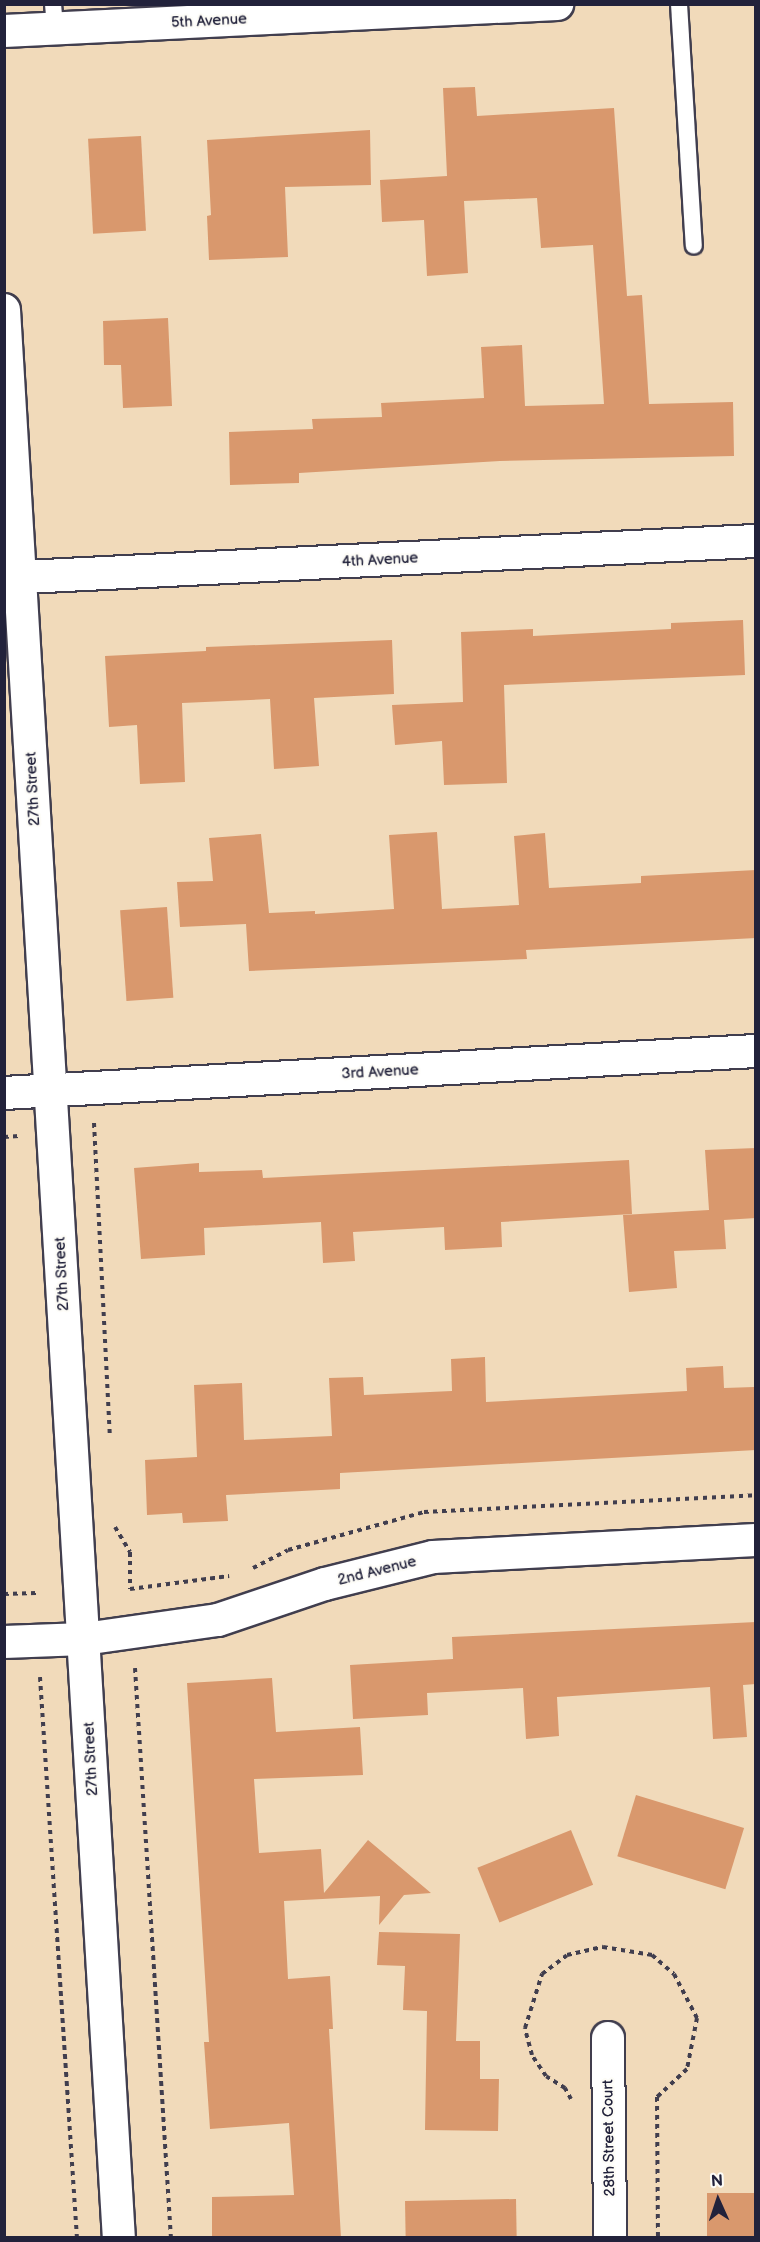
<!DOCTYPE html>
<style>
body{margin:0}
#map{position:relative;width:760px;height:2242px;overflow:hidden;background:#f1daba;font-family:"Balsamiq Sans",sans-serif}
div>[style]{position:absolute}
.building>*{inset:0;background:#d9986d;transform-origin:0 0}
.path>*{height:4px;margin-top:-2px;transform-origin:0;background:repeating-linear-gradient(90deg,#413e4e 0 4.5px,transparent 0 9px)}
.roads{filter:drop-shadow(2px 0 #413e4e) drop-shadow(-2px 0 #413e4e) drop-shadow(0 2px #413e4e) drop-shadow(0 -2px #413e4e)}
.lane>*{height:16px;margin:-8px;padding:0 8px;transform-origin:8px;border-radius:8px;background:#fff}
.street>*{height:32px;margin:-16px;padding:0 16px;transform-origin:16px;border-radius:16px;background:#fff}
span{translate:-50% -50%;white-space:nowrap;text-align:center;line-height:1.15;-webkit-text-stroke:4.5px #fdfcf7;paint-order:stroke}
.street-label{font-size:15px;color:#22223b}
.frame{position:absolute;inset:0;border:6px solid #22223b;pointer-events:none}
.north{position:absolute;left:688px;top:2170px;width:60px;height:60px;-webkit-text-stroke:4px #fdfcf7;paint-order:stroke;rotate:357deg;font-size:16px;font-weight:700;line-height:24px;text-align:center;color:#22223b}
.north::after{content:'';display:block;margin:auto;width:21px;height:27px;background:#22223b;clip-path:polygon(50% 0,100% 100%,50% 72%,0 100%)}
</style>
<div id="map">
<div class="building">
<div style="clip-path:polygon(475px 87px,477px 116px,614px 108px,627px 296px,642px 295px,649px 404px,733px 402px,734px 456px,500px 461px,299px 473px,299px 483px,230px 485px,229px 432px,313px 429px,312px 419px,382px 417px,381px 403px,484px 398px,481px 347px,522px 345px,525px 406px,604px 404px,593px 245px,541px 248px,537px 198px,464px 201px,468px 273px,427px 276px,424px 220px,382px 222px,380px 180px,447px 176px,443px 88px)"></div>
<div style="clip-path:polygon(370px 130px,371px 185px,285px 187px,288px 257px,209px 260px,207px 216px,211px 215px,207px 140px)"></div>
<div style="left:141px;top:136px;width:95px;height:53px;rotate:87deg"></div>
<div style="clip-path:polygon(168px 318px,172px 406px,123px 408px,121px 365px,104px 365px,103px 321px)"></div>
<div style="clip-path:polygon(743px 620px,745px 675px,504px 685px,507px 783px,444px 785px,442px 741px,395px 745px,392px 705px,463px 702px,461px 632px,533px 629px,533px 636px,671px 629px,671px 623px)"></div>
<div style="clip-path:polygon(392px 640px,394px 694px,314px 698px,319px 766px,274px 769px,270px 699px,182px 703px,185px 782px,140px 784px,137px 725px,109px 727px,105px 656px,206px 651px,206px 647px)"></div>
<div style="clip-path:polygon(437px 832px,442px 909px,519px 905px,514px 836px,545px 833px,549px 888px,641px 883px,641px 876px,756px 870px,756px 938px,526px 950px,527px 959px,249px 971px,246px 924px,180px 927px,177px 882px,213px 881px,209px 838px,261px 834px,269px 913px,315px 911px,315px 914px,394px 909px,389px 835px)"></div>
<div style="left:167px;top:907px;width:91px;height:47px;rotate:86deg"></div>
<div style="clip-path:polygon(756px 1148px,756px 1218px,724px 1220px,726px 1249px,674px 1251px,677px 1288px,629px 1292px,623px 1215px,709px 1210px,705px 1150px)"></div>
<div style="clip-path:polygon(629px 1160px,632px 1214px,501px 1222px,502px 1247px,445px 1250px,444px 1227px,353px 1232px,355px 1261px,323px 1263px,321px 1222px,204px 1228px,205px 1255px,141px 1259px,134px 1168px,199px 1163px,199px 1172px,262px 1170px,263px 1178px)"></div>
<div style="clip-path:polygon(485px 1357px,486px 1402px,687px 1391px,686px 1368px,723px 1366px,724px 1388px,754px 1387px,756px 1450px,340px 1473px,340px 1489px,226px 1495px,228px 1521px,183px 1523px,182px 1513px,147px 1515px,145px 1460px,197px 1457px,194px 1385px,242px 1383px,244px 1440px,332px 1436px,329px 1378px,363px 1377px,364px 1395px,452px 1391px,451px 1359px)"></div>
<div style="clip-path:polygon(756px 1622px,756px 1684px,743px 1685px,747px 1737px,713px 1739px,710px 1687px,557px 1697px,559px 1736px,526px 1739px,523px 1688px,427px 1693px,428px 1715px,353px 1719px,350px 1665px,453px 1659px,452px 1637px)"></div>
<div style="clip-path:polygon(272px 1678px,276px 1732px,360px 1727px,363px 1775px,254px 1779px,259px 1853px,321px 1849px,324px 1893px,368px 1840px,431px 1893px,404px 1895px,379px 1925px,380px 1896px,284px 1901px,288px 1979px,330px 1976px,333px 2029px,329px 2029px,341px 2238px,212px 2238px,212px 2197px,294px 2195px,289px 2123px,210px 2129px,204px 2042px,209px 2042px,187px 1683px)"></div>
<div style="left:636px;top:1795px;width:113px;height:64px;rotate:17deg"></div>
<div style="left:571px;top:1830px;width:59px;height:101px;rotate:68deg"></div>
<div style="clip-path:polygon(379px 1932px,460px 1934px,456px 2041px,480px 2041px,480px 2079px,499px 2079px,498px 2131px,425px 2130px,427px 2011px,403px 2010px,405px 1966px,377px 1965px)"></div>
<div style="left:756px;top:2193px;width:45px;height:49px;rotate:90deg"></div>
<div style="left:516px;top:2199px;width:39px;height:111px;rotate:89deg"></div>
</div>
<div class="path">
<div style="left:94px;top:1123px;width:313px;rotate:87.1deg"></div>
<div style="left:4px;top:1137px;width:15px;rotate:-4deg"></div>
<div style="left:115px;top:1527px;width:29px;rotate:59deg"></div>
<div style="left:130px;top:1552px;width:37px;rotate:90deg"></div>
<div style="left:130px;top:1589px;width:100px;rotate:-7.5deg"></div>
<div style="left:253px;top:1568px;width:39px;rotate:-27deg"></div>
<div style="left:288px;top:1550px;width:141px;rotate:-15.6deg"></div>
<div style="left:424px;top:1512px;width:332px;rotate:-2.9deg"></div>
<div style="left:4px;top:1594px;width:32px;rotate:-2deg"></div>
<div style="left:135px;top:1668px;width:571px;rotate:86.39deg"></div>
<div style="left:40px;top:1677px;width:562px;rotate:86.23deg"></div>
<div style="left:571px;top:2099px;width:13px;rotate:-119deg"></div>
<div style="left:565px;top:2088px;width:22px;rotate:-148deg"></div>
<div style="left:546px;top:2076px;width:25px;rotate:-124deg"></div>
<div style="left:532px;top:2055px;width:28px;rotate:-105deg"></div>
<div style="left:525px;top:2028px;width:57px;rotate:-72.5deg"></div>
<div style="left:542px;top:1974px;width:31px;rotate:-37deg"></div>
<div style="left:567px;top:1955px;width:37px;rotate:-13deg"></div>
<div style="left:603px;top:1947px;width:50px;rotate:9.3deg"></div>
<div style="left:652px;top:1955px;width:29px;rotate:41deg"></div>
<div style="left:674px;top:1974px;width:50px;rotate:62.4deg"></div>
<div style="left:697px;top:2018px;width:52px;rotate:101.1deg"></div>
<div style="left:687px;top:2069px;width:41px;rotate:137deg"></div>
<div style="left:657px;top:2097px;width:141px;rotate:89.6deg"></div>
</div>
<div class="roads">
<div class="lane">
<div style="left:53px;top:4px;width:25px;rotate:85deg"></div>
<div style="left:679px;top:4px;width:242px;rotate:86.5deg"></div>
</div>
<div class="street">
<div style="left:4px;top:31px;width:554px;rotate:-2.8deg"></div>
<div style="left:4px;top:310px;width:1931px;rotate:86.59deg"></div>
<div style="left:4px;top:578px;width:753px;rotate:-2.82deg"></div>
<div style="left:4px;top:1093px;width:753px;rotate:-3.2deg"></div>
<div style="left:4px;top:1642px;width:80px;rotate:-2.1deg"></div>
<div style="left:84px;top:1639px;width:135px;rotate:-8.1deg"></div>
<div style="left:218px;top:1620px;width:113px;rotate:-18.6deg"></div>
<div style="left:325px;top:1584px;width:111px;rotate:-14deg"></div>
<div style="left:433px;top:1557px;width:323px;rotate:-3deg"></div>
<div style="left:608px;top:2038px;width:200px;rotate:89.4deg"></div>
</div>
</div>
<div class="street-label">
<span style="left:209px;top:21px;rotate:-3deg">5th Avenue</span>
<span style="left:380px;top:560px;rotate:-3deg">4th Avenue</span>
<span style="left:33px;top:789px;rotate:-93deg">27th Street</span>
<span style="left:380px;top:1072px;rotate:-3deg">3rd Avenue</span>
<span style="left:62px;top:1274px;rotate:-93deg">27th Street</span>
<span style="left:377px;top:1571px;rotate:-14deg">2nd Avenue</span>
<span style="left:91px;top:1759px;rotate:-93deg">27th Street</span>
<span style="left:609px;top:2138px;rotate:-91deg">28th Street Court</span>
</div>
<div class="frame"></div>
<div class="north">N</div>
</div>
